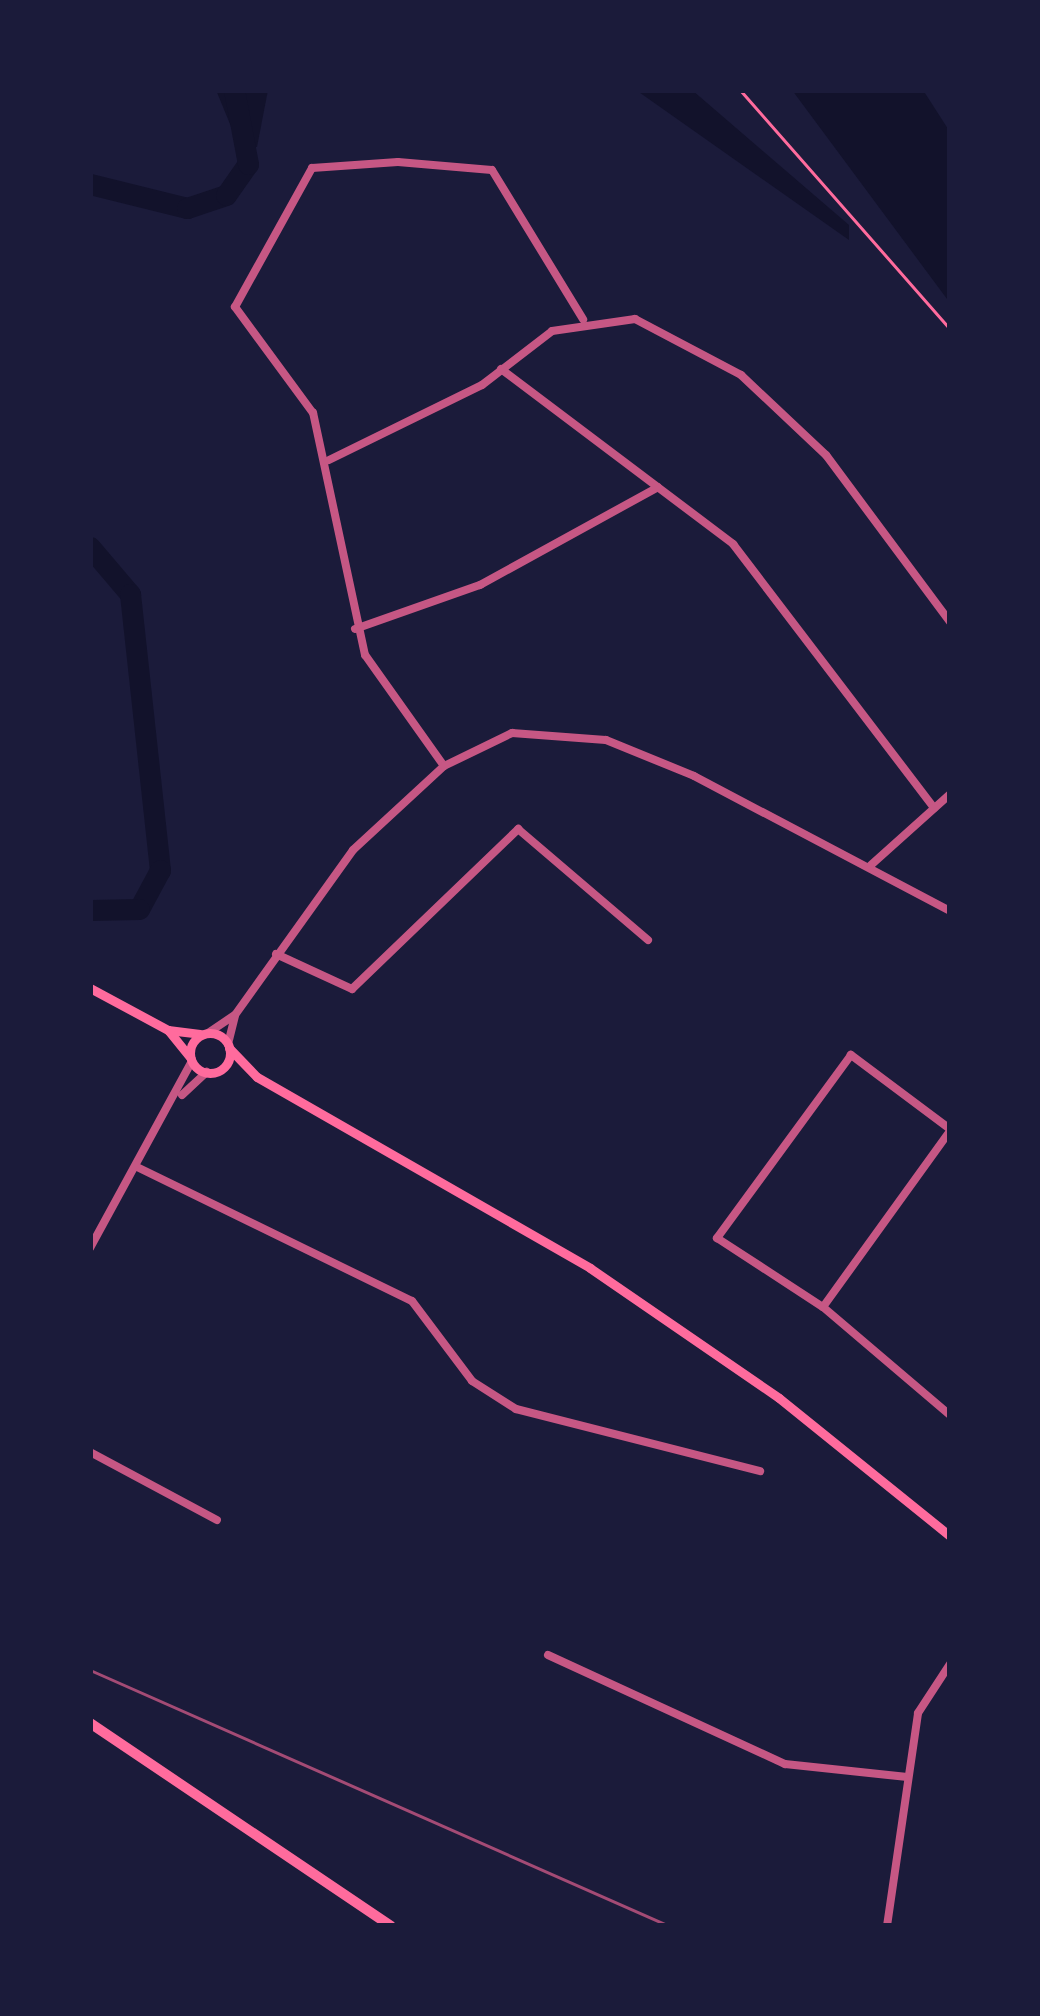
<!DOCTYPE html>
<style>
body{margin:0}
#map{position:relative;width:1040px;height:2016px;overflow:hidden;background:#1b1b3a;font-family:"Golos Text",sans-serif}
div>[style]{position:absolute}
.water>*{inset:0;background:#12122b}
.river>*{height:21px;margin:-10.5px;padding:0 10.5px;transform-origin:10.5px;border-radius:10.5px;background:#12122b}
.path>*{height:3px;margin:-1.5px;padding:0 1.5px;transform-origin:1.5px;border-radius:1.5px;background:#ff6b9d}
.minor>*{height:8px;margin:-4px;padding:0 4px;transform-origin:4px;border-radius:4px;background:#c65784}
.secondary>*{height:9px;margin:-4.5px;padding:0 4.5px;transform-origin:4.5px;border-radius:4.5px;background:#ff6b9d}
.secondary>.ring{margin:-4.5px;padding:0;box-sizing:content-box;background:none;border:9px solid #ff6b9d;border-radius:50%}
.primary>*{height:10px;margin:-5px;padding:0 5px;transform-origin:5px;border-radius:5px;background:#ff6b9d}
.rail>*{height:3px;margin:-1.5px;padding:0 1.5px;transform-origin:1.5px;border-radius:1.5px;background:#a44b75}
span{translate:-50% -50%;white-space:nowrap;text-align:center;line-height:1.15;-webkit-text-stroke:9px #1b1b3a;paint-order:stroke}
.frame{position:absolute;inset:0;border:93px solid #1b1b3a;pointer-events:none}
</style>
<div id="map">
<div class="water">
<div style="clip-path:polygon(216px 90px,268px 90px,257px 147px,239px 146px)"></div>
<div style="clip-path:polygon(636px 90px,692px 90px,849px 225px,849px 240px)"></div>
<div style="clip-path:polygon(792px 90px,923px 90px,950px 132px,950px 303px)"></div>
</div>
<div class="river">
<div style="left:90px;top:184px;width:100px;rotate:13.9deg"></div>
<div style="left:187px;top:208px;width:41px;rotate:-18.4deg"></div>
<div style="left:226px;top:195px;width:38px;rotate:-55deg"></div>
<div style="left:248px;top:164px;width:75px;rotate:-100.7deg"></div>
<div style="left:90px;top:547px;width:62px;rotate:49.6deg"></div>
<div style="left:130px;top:594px;width:278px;rotate:83.8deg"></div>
<div style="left:160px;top:870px;width:44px;rotate:118.3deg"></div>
<div style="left:139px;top:909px;width:49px;rotate:178.8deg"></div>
</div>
<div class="path">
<div style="left:740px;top:90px;width:318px;rotate:48.7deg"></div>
</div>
<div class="minor">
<div style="left:501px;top:369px;width:291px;rotate:37deg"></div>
<div style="left:733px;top:544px;width:332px;rotate:52.7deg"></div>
<div style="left:329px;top:460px;width:170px;rotate:-26.1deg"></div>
<div style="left:482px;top:385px;width:88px;rotate:-37.6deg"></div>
<div style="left:552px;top:331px;width:84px;rotate:-8.2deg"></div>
<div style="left:635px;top:319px;width:120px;rotate:27.8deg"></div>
<div style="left:741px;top:375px;width:117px;rotate:43.3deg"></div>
<div style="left:826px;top:455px;width:208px;rotate:53.4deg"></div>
<div style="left:355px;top:629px;width:133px;rotate:-19.4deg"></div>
<div style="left:480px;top:585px;width:203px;rotate:-28.8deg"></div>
<div style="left:444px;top:766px;width:136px;rotate:-125.4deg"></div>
<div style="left:365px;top:655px;width:248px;rotate:-102.1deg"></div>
<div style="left:313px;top:413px;width:132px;rotate:-126.3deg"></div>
<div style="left:235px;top:307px;width:159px;rotate:-61deg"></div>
<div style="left:312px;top:168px;width:86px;rotate:-4deg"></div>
<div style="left:398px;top:162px;width:94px;rotate:4.9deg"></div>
<div style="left:492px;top:170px;width:175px;rotate:58.6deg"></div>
<div style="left:871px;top:865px;width:106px;rotate:-41.9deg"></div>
<div style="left:276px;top:954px;width:84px;rotate:24.7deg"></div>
<div style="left:352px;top:989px;width:231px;rotate:-43.9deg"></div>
<div style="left:518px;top:829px;width:171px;rotate:40.5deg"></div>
<div style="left:208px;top:1033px;width:32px;rotate:-34deg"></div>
<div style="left:235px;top:1015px;width:203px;rotate:-54.4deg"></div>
<div style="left:353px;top:850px;width:124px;rotate:-42.7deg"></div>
<div style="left:444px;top:766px;width:76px;rotate:-25.9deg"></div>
<div style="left:512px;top:733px;width:94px;rotate:4.3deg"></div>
<div style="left:606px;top:740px;width:95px;rotate:22.2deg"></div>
<div style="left:694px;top:776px;width:289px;rotate:27.8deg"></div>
<div style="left:228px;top:1044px;width:29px;rotate:-76deg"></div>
<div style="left:182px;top:1095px;width:34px;rotate:-43deg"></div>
<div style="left:950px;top:1129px;width:124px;rotate:-143.2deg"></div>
<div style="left:851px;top:1055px;width:227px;rotate:126.2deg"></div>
<div style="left:717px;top:1238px;width:126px;rotate:33.1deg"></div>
<div style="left:823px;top:1307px;width:167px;rotate:40.4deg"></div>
<div style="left:137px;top:1167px;width:306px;rotate:26deg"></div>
<div style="left:412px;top:1301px;width:100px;rotate:53.1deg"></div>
<div style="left:472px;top:1381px;width:52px;rotate:32.5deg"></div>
<div style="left:516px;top:1409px;width:252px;rotate:14.3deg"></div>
<div style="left:90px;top:1248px;width:213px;rotate:-61.4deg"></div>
<div style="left:823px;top:1307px;width:217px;rotate:-54.2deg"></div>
<div style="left:90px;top:1452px;width:144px;rotate:28.2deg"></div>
<div style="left:548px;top:1655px;width:261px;rotate:24.7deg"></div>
<div style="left:785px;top:1764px;width:123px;rotate:6.1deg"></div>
<div style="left:887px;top:1926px;width:215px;rotate:-81.7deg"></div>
<div style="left:918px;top:1713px;width:59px;rotate:-56.9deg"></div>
</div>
<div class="secondary">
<div style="left:90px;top:988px;width:89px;rotate:28.3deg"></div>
<div style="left:168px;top:1030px;width:32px;rotate:7deg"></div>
<div style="left:168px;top:1030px;width:36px;rotate:51deg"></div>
<div class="ring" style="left:190px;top:1033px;width:31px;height:31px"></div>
<div style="left:229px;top:1048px;width:40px;rotate:46deg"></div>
<div style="left:257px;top:1077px;width:384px;rotate:29.8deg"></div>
<div style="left:590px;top:1268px;width:229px;rotate:34.5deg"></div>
<div style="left:779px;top:1398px;width:220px;rotate:38.9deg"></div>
</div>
<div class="primary">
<div style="left:90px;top:1723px;width:363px;rotate:34deg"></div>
</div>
<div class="rail">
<div style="left:90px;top:1670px;width:633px;rotate:23.85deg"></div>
</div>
<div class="frame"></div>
</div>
